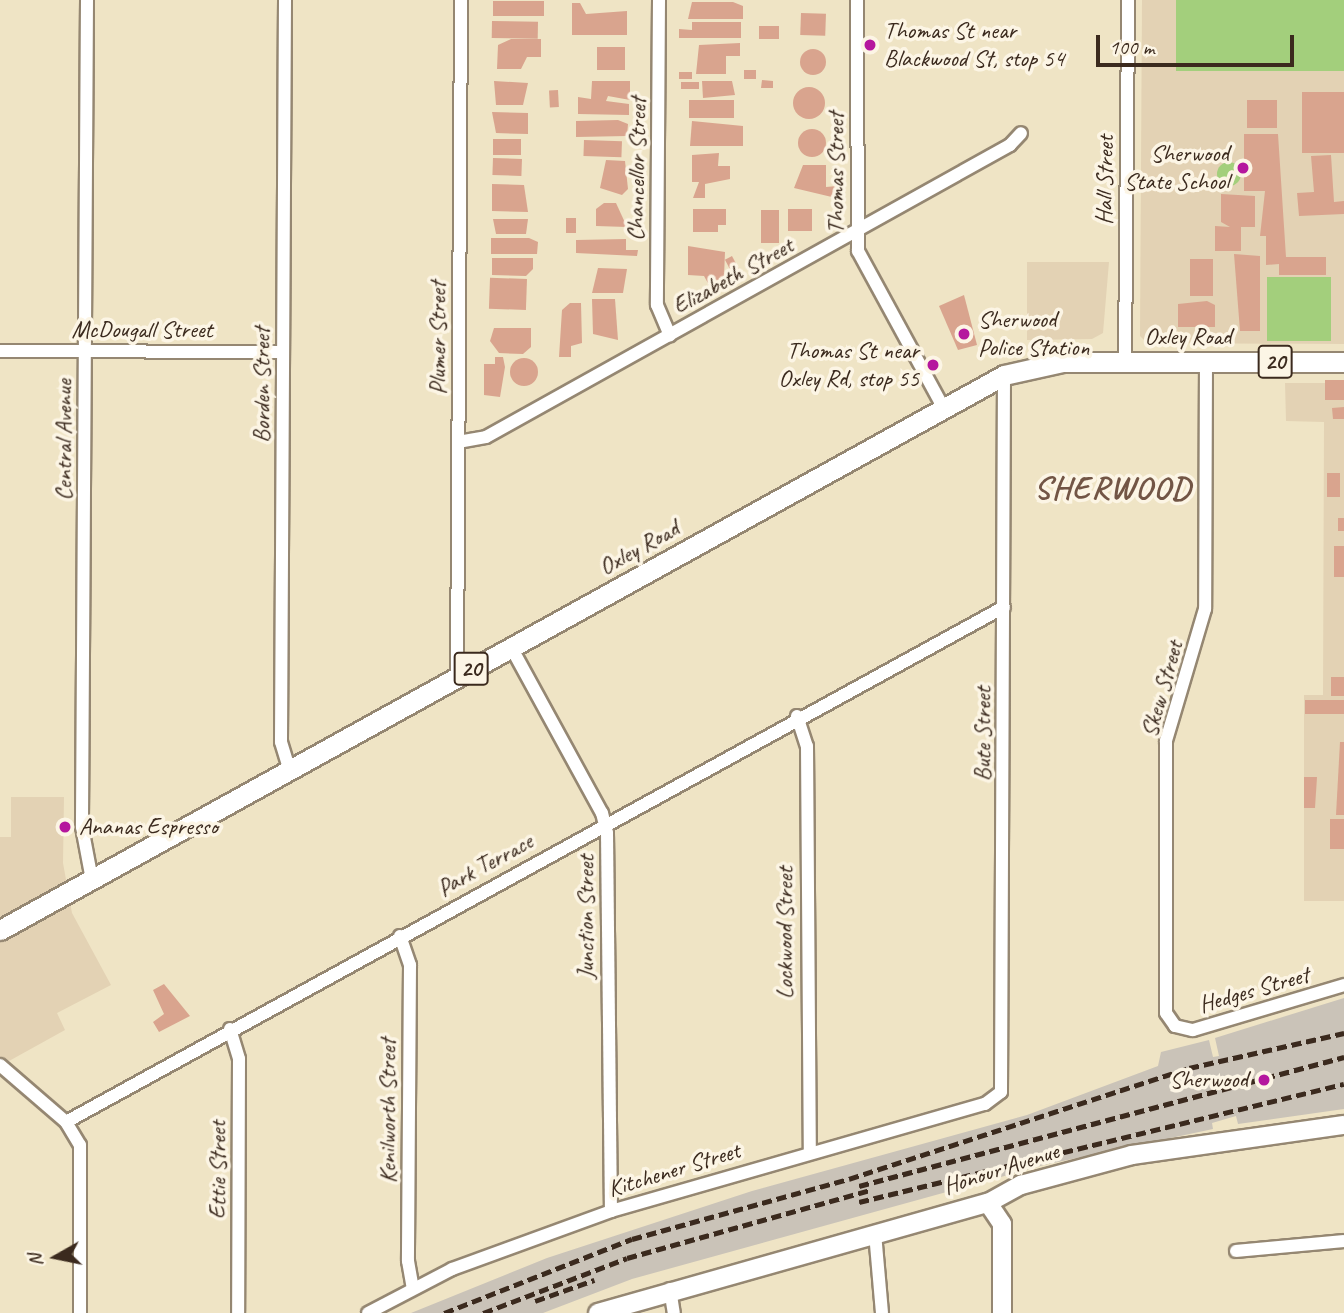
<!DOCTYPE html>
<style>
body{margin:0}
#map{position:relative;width:1344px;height:1313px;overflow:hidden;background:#efe4c5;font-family:Caveat,sans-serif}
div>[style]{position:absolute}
.built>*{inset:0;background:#e3d2b4}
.industrial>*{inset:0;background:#cac3b8}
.green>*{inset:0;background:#a3cf7c;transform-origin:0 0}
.round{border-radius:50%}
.building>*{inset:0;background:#d9a48e;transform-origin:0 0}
.roads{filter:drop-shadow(2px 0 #958772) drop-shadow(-2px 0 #958772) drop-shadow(0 2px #958772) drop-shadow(0 -2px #958772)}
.street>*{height:12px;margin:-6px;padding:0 6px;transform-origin:6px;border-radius:6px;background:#fff}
.secondary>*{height:18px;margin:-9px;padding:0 9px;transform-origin:9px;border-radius:9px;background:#fff}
.primary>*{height:19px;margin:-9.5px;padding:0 9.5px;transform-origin:9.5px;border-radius:9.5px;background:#fff}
.rail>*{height:4.5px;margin-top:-2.25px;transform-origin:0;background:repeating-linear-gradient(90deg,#3b2a1e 0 10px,transparent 0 15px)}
.dots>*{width:19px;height:19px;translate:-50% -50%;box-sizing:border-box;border:4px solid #fcf5e5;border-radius:50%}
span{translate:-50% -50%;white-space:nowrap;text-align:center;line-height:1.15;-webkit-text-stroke:7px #fcf5e5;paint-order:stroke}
.shield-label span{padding:2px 5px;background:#fcf5e5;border:2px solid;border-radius:5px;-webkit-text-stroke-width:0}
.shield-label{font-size:23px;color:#3b2a1e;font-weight:700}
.poi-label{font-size:24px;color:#3b2a1e}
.left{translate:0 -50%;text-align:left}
.right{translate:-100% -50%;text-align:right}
.street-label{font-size:24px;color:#3b2a1e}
.district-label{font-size:32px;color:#725545;font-weight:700;letter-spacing:2px}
.north{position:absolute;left:21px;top:1222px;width:70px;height:70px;-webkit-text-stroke:5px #fcf5e5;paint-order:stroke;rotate:261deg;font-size:19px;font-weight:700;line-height:28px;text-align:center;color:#3b2a1e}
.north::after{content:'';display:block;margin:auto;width:24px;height:32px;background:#3b2a1e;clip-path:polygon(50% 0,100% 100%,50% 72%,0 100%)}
.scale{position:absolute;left:1096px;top:35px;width:198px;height:32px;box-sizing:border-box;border:4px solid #3b2a1e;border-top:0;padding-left:9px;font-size:21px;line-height:24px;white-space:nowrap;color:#3b2a1e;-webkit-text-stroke:5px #fcf5e5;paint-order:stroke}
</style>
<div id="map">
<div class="built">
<div style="clip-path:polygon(1142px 0,1344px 0,1344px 344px,1147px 343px,1140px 336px)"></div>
<div style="clip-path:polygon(1027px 262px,1109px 262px,1103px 333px,1092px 339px,1027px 340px)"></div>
<div style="clip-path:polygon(1285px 383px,1344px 383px,1344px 901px,1304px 901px,1304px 695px,1323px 695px,1324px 422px,1286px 421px)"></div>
<div style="clip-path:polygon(11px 797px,64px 797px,63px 863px,72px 913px,111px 985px,57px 1013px,65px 1030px,0 1066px,0 837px,11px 837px)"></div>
</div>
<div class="industrial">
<div style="clip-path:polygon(1344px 998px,1344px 1109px,1238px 1124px,1236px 1116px,1212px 1123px,1213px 1129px,1044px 1165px,632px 1279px,543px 1313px,411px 1313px,547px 1258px,752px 1191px,1027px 1115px,1158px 1066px,1161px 1052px,1209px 1040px,1213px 1057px,1219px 1056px,1215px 1038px)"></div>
</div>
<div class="green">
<div style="left:1176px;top:0;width:168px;height:71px"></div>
<div class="round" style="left:1217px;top:162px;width:24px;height:24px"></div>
<div style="left:1267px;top:277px;width:64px;height:64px"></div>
</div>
<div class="building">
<div style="left:493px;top:1px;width:51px;height:15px"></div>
<div style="clip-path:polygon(692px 2px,733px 2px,743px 6px,743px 19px,688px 19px)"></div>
<div style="clip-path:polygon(572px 3px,580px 3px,586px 14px,627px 11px,627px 35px,572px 35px)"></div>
<div style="left:801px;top:13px;width:25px;height:22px;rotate:2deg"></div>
<div style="left:492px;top:21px;width:46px;height:17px;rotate:1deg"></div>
<div style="clip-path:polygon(692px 22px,741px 22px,741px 38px,679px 38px,679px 29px,692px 30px)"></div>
<div style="left:759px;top:26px;width:20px;height:13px"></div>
<div style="clip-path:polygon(511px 39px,541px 39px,541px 57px,527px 57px,521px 69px,497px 69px,498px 45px)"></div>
<div style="clip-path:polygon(740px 43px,740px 56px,726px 56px,726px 74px,696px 74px,699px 45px)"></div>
<div style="left:597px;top:47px;width:28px;height:23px"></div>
<div class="round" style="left:800px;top:49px;width:26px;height:26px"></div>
<div style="left:744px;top:70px;width:12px;height:9px"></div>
<div style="left:679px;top:72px;width:13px;height:7px"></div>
<div style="clip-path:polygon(762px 80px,773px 81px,773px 88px,761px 88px)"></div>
<div style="clip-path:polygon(494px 81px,528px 83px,523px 105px,496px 105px)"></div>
<div style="clip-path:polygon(592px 81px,630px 81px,630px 100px,608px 96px,606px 101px,629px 104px,629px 115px,578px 114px,578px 97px,591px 99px)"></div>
<div style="clip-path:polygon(702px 81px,732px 81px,735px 95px,703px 98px)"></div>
<div style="left:681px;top:82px;width:18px;height:7px"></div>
<div class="round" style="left:793px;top:87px;width:32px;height:32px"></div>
<div style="left:558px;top:90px;width:17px;height:9px;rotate:87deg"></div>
<div style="left:1344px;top:92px;width:61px;height:42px;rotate:90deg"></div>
<div style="left:689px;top:100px;width:45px;height:18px"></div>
<div style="left:1247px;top:100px;width:30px;height:28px"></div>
<div style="clip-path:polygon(492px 112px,528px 113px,528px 134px,496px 133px)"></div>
<div style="clip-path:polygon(618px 120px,628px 124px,627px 136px,576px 137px,576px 121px)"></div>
<div style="clip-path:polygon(692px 121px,743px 126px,743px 146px,690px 146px)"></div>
<div class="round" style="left:798px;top:129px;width:28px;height:28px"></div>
<div style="clip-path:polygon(1244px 134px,1278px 134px,1286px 257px,1326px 257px,1326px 275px,1279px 275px,1279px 264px,1266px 265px,1266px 236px,1260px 236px,1265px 191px,1244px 191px)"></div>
<div style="left:493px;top:139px;width:28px;height:16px"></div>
<div style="left:584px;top:140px;width:38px;height:16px;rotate:2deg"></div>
<div style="clip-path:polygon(719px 153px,718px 166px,730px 166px,730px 179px,705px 184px,705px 198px,693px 198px,699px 182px,692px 182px,692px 155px)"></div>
<div style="clip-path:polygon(1331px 155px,1334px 202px,1344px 201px,1344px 214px,1299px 216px,1297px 193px,1314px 192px,1311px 156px)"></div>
<div style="left:493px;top:158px;width:29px;height:17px;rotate:2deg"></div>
<div style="clip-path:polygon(606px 160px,625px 161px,628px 189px,622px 195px,600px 188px)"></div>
<div style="clip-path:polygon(803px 165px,826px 165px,826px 187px,837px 186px,836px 198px,794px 188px)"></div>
<div style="clip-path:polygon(492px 184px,524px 185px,528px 212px,492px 211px)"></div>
<div style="clip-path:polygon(1221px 194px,1255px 196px,1255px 227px,1241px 227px,1241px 251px,1215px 251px,1215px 226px,1230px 227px,1221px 222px)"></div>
<div style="clip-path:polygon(604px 203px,616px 203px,627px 227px,596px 226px,596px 209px)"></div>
<div style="clip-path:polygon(693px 209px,726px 209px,726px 225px,718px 225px,718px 232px,693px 232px)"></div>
<div style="left:788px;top:209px;width:24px;height:22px"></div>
<div style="left:761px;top:210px;width:18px;height:33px"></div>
<div style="left:566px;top:218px;width:10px;height:15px"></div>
<div style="clip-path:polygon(493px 219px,528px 219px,526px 234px,496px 234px)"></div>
<div style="clip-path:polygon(491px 238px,529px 238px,538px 242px,537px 254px,491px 254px)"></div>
<div style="clip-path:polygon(626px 239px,626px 250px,638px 250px,637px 256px,576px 253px,576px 240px)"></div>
<div style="clip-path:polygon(688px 246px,725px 252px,724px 277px,709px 285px,704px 276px,688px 275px)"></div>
<div style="clip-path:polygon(1234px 254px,1260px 256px,1260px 331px,1240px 331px)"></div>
<div style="left:732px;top:256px;width:15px;height:8px;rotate:62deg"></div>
<div style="clip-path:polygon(492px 258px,533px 258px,533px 269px,526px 276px,492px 275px)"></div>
<div style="left:1190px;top:259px;width:23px;height:37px"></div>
<div style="clip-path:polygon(598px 268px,627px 269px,623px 293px,592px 293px)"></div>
<div style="left:527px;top:279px;width:31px;height:37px;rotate:92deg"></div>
<div style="clip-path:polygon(964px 295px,977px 345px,958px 350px,939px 306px)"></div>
<div style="clip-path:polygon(592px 299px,615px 299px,618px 340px,593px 334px)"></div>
<div style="clip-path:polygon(1207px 301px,1215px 305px,1215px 327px,1178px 327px,1178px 304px)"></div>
<div style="clip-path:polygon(570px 303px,581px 303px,582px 343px,571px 346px,571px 357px,559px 357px,562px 310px)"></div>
<div style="clip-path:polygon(494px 328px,531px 328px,531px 347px,523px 354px,499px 353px,490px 341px)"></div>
<div style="clip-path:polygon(495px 357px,503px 357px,505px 367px,500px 397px,484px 395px,484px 364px,495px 364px)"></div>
<div class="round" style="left:510px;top:358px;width:28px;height:28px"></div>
<div style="left:1325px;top:380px;width:19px;height:20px"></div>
<div style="clip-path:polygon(1344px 407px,1344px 419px,1333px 419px,1332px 408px)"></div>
<div style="left:1327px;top:473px;width:13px;height:24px"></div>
<div style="left:1338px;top:518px;width:6px;height:13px"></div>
<div style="left:1334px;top:546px;width:10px;height:31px"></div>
<div style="left:1331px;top:677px;width:13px;height:19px"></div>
<div style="left:1305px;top:700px;width:39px;height:14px"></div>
<div style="clip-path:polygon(1340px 742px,1344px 742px,1344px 815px,1336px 815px)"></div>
<div style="clip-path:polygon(1304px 777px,1317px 777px,1315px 808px,1304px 808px)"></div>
<div style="left:1330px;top:819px;width:14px;height:30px"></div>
<div style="clip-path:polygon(164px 984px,190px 1016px,159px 1032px,153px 1022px,164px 1014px,153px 990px)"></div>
</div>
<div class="roads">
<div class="street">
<div style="left:87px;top:0;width:827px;rotate:90.35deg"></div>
<div style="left:82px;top:827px;width:54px;rotate:79.3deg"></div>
<div style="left:285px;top:0;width:742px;rotate:90.31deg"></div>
<div style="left:281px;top:742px;width:28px;rotate:73deg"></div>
<div style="left:659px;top:0;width:305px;rotate:90.4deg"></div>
<div style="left:657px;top:305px;width:33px;rotate:67deg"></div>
<div style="left:857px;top:0;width:251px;rotate:89.8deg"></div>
<div style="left:858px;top:251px;width:178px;rotate:61.4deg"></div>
<div style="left:0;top:351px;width:283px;rotate:0.2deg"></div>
<div style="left:1125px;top:361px;width:361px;rotate:-89.5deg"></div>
<div style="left:1206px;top:361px;width:248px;rotate:90.2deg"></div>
<div style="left:1205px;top:609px;width:138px;rotate:106.5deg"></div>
<div style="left:1166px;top:741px;width:272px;rotate:90deg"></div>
<div style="left:1166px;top:1013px;width:16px;rotate:55deg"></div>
<div style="left:1175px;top:1026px;width:18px;rotate:13deg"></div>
<div style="left:1193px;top:1030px;width:158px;rotate:-16.6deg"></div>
<div style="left:458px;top:442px;width:28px;rotate:-10deg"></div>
<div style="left:486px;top:437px;width:600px;rotate:-29.13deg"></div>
<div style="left:1010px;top:145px;width:16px;rotate:-47deg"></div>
<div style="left:511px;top:647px;width:189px;rotate:61.3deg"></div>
<div style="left:602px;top:813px;width:21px;rotate:76deg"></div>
<div style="left:607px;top:833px;width:378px;rotate:89.4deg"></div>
<div style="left:457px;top:677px;width:677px;rotate:-89.66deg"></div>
<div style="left:797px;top:716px;width:32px;rotate:72deg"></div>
<div style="left:807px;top:746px;width:405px;rotate:89.6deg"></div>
<div style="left:400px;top:936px;width:31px;rotate:71deg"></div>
<div style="left:410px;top:965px;width:296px;rotate:90.4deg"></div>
<div style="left:408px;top:1261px;width:28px;rotate:80deg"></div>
<div style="left:230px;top:1029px;width:31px;rotate:73deg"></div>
<div style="left:239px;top:1059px;width:254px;rotate:90.2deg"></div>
<div style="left:0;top:1065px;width:87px;rotate:40.8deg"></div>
<div style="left:66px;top:1122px;width:1070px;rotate:-28.77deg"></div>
<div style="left:66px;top:1122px;width:27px;rotate:59deg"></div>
<div style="left:80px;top:1145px;width:168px;rotate:90deg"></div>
<div style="left:875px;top:1233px;width:80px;rotate:85deg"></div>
<div style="left:1236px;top:1251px;width:108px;rotate:-5.3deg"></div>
<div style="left:670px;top:1289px;width:24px;rotate:81deg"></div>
<div style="left:368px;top:1313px;width:95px;rotate:-27.6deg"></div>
<div style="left:452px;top:1269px;width:169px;rotate:-20deg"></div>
<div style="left:611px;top:1211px;width:389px;rotate:-16deg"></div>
<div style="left:985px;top:1104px;width:20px;rotate:-37deg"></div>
<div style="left:1001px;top:1092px;width:717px;rotate:-89.76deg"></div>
</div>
<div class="secondary">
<div style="left:988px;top:1203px;width:25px;rotate:56deg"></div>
<div style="left:1002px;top:1224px;width:89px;rotate:90deg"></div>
<div style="left:598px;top:1313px;width:405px;rotate:-15.8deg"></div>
<div style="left:988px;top:1203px;width:38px;rotate:-29deg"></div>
<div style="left:1021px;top:1185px;width:115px;rotate:-15.1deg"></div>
<div style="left:1132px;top:1155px;width:214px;rotate:-8.1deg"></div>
</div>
<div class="primary">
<div style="left:0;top:930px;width:1147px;rotate:-28.93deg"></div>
<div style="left:1004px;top:375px;width:59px;rotate:-12.6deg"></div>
<div style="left:1062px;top:362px;width:282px"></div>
</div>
</div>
<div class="rail">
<div style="left:859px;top:1186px;width:502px;rotate:-14.89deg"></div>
<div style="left:859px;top:1202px;width:499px;rotate:-13.7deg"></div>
<div style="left:535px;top:1301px;width:63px;rotate:-19.6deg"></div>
<div style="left:444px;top:1313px;width:202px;rotate:-21.5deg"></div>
<div style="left:632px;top:1239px;width:225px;rotate:-15.5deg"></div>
<div style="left:849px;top:1179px;width:358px;rotate:-18.1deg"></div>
<div style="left:1189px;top:1068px;width:159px;rotate:-12.7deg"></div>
<div style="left:483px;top:1313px;width:154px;rotate:-20.9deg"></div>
<div style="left:627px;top:1258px;width:253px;rotate:-15.6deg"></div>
</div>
<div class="dots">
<div style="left:870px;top:45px;background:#b5179e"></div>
<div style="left:1243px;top:168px;background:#b5179e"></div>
<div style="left:964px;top:334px;background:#b5179e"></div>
<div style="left:933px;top:365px;background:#b5179e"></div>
<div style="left:65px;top:827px;background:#b5179e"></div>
<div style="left:1264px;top:1080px;background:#b5179e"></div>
</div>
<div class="shield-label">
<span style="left:1275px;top:362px">20</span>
<span style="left:471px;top:669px">20</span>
</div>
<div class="poi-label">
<span class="left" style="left:884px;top:45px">Thomas St near<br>Blackwood St, stop 54</span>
<span class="right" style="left:1229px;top:168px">Sherwood<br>State School</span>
<span class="left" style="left:978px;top:334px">Sherwood<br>Police Station</span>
<span class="right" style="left:919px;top:365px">Thomas St near<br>Oxley Rd, stop 55</span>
<span class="left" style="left:79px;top:827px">Ananas Espresso</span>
<span class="right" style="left:1248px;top:1080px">Sherwood</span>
</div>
<div class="street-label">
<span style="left:637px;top:169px;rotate:-89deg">Chancellor Street</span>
<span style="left:836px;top:173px;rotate:-90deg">Thomas Street</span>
<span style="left:1105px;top:180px;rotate:-89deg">Hall Street</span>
<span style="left:733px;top:276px;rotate:-29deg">Elizabeth Street</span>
<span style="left:142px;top:330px">McDougall Street</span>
<span style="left:1188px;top:337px">Oxley Road</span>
<span style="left:438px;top:338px;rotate:-90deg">Plumer Street</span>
<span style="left:262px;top:385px;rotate:-90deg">Borden Street</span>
<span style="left:64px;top:440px;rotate:-90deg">Central Avenue</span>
<span style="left:639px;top:548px;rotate:-29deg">Oxley Road</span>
<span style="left:1162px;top:689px;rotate:-74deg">Skew Street</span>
<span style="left:983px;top:734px;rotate:-90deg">Bute Street</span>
<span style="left:485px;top:865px;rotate:-29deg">Park Terrace</span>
<span style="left:586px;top:917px;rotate:-90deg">Junction Street</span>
<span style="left:785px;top:933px;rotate:-90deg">Lockwood Street</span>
<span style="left:1254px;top:990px;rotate:-16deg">Hedges Street</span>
<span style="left:388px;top:1111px;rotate:-90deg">Kenilworth Street</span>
<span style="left:1001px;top:1169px;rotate:-18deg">Honour Avenue</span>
<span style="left:218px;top:1170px;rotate:-90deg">Ettie Street</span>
<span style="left:674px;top:1170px;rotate:-17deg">Kitchener Street</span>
</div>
<div class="district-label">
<span style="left:1113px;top:488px">SHERWOOD</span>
</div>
<div class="north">N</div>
<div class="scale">100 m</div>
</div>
